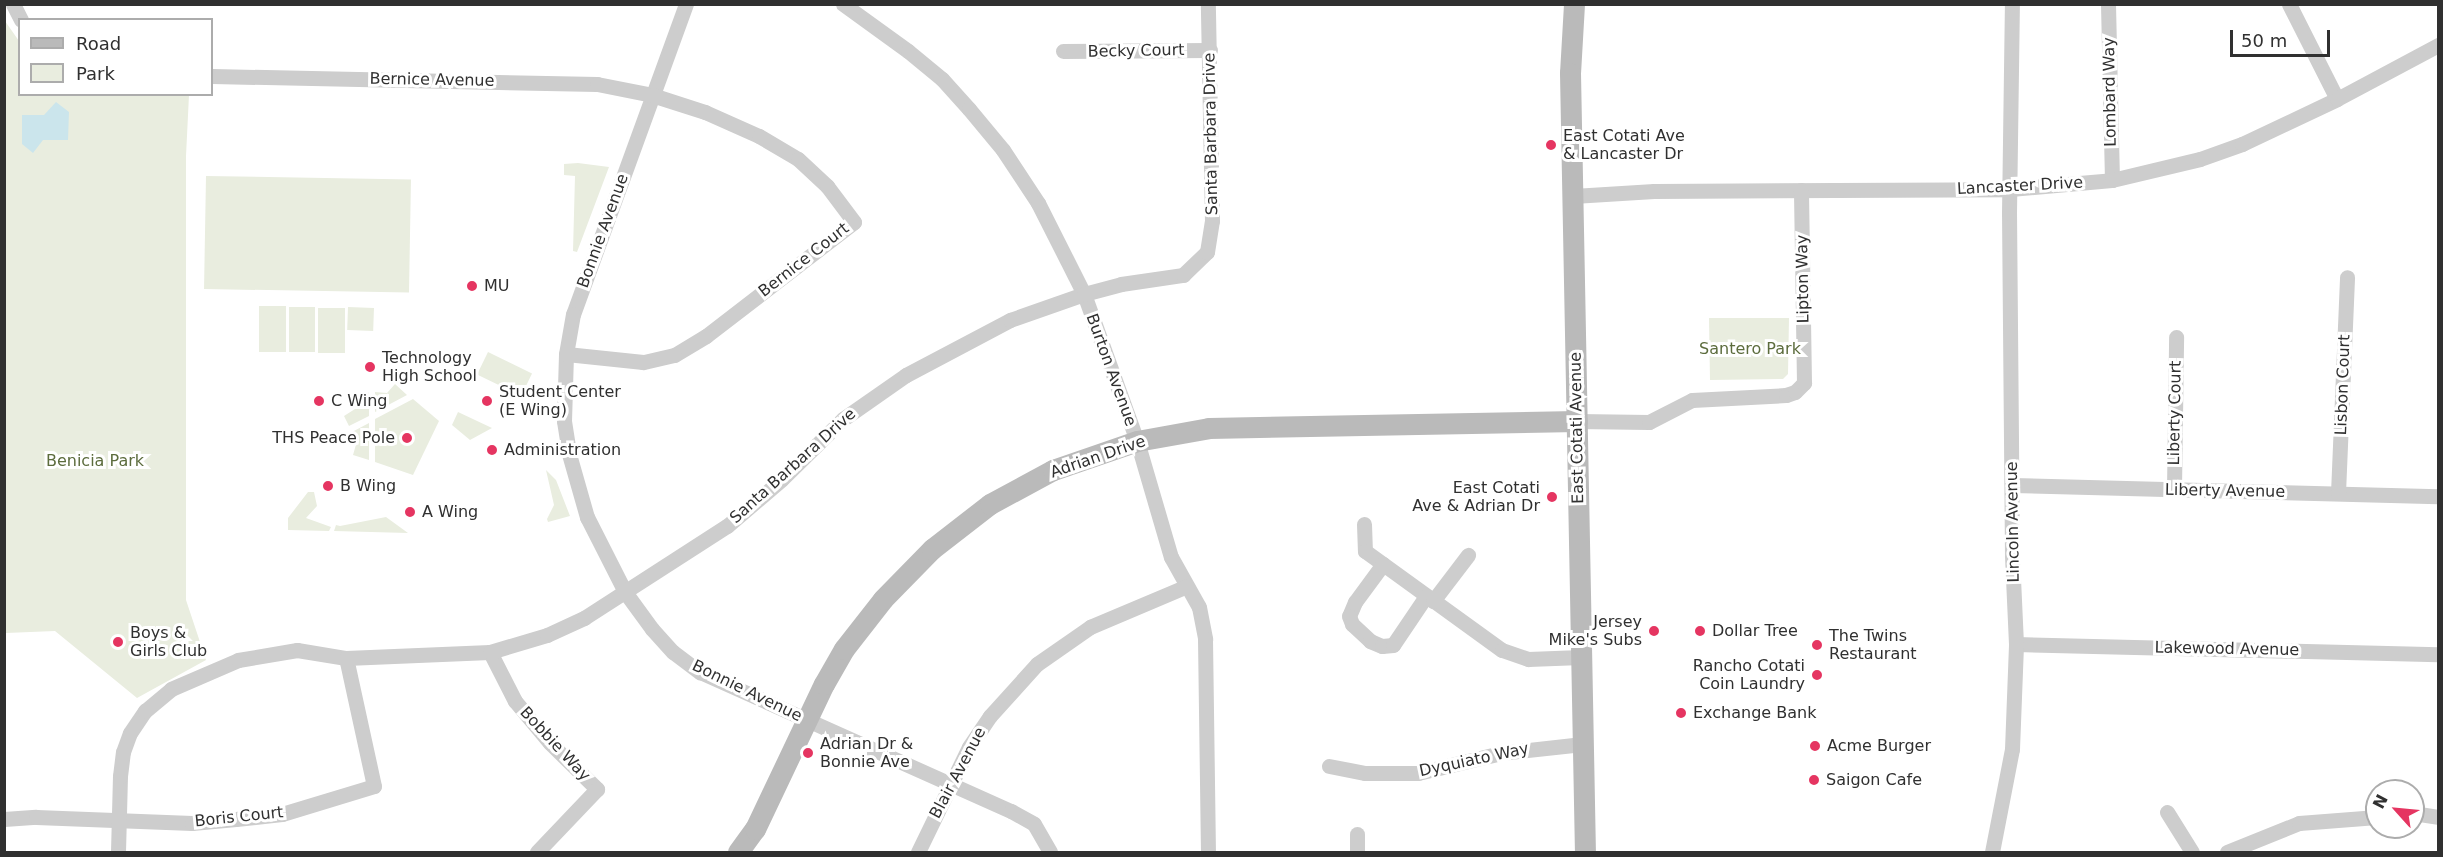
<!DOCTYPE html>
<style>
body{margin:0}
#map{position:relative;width:2443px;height:857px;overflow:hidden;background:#fff;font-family:"DejaVu Sans",sans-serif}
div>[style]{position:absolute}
.green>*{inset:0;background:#e9eddf;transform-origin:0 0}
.water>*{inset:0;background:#cbe5ec}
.street>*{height:15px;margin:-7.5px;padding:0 7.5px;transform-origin:7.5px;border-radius:7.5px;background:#cdcdcd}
.secondary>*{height:21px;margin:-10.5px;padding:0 10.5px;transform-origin:10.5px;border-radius:10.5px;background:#bababa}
.dots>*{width:16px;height:16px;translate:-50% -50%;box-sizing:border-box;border:3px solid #fff;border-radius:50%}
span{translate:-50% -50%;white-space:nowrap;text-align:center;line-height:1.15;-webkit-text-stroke:6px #fff;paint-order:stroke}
.street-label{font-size:16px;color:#303030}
.poi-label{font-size:16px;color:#303030}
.left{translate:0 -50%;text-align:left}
.right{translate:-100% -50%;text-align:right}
.park-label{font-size:16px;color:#5c6c3d}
.frame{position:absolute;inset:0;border:6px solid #303030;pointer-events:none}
.legend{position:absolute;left:18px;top:18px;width:195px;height:78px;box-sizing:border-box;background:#fff;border:2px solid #acacac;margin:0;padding:8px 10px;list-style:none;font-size:18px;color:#303030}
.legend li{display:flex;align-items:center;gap:12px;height:30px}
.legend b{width:30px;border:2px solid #acacac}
.north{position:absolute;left:2365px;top:779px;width:60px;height:60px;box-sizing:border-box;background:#fff;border:2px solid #acacac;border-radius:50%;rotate:297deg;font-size:16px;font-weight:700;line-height:24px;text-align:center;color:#303030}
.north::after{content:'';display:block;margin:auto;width:21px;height:27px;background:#e53561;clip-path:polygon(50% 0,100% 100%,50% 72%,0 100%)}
.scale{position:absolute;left:2230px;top:30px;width:100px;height:27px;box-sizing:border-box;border:3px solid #303030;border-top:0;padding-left:8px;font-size:18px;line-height:21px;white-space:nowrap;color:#303030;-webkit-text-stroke:4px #fff;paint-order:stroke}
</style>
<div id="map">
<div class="green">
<div style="clip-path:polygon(5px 21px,19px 41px,20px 94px,189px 95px,186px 156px,186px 600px,206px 660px,137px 698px,55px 631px,6px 633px)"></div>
<div style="clip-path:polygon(578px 163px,609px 167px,577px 252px,573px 251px,575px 176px,564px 175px,564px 164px)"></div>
<div style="left:206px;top:176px;width:205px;height:113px;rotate:1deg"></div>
<div style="left:259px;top:306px;width:27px;height:46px"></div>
<div style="left:289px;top:307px;width:26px;height:45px"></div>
<div style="left:348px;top:307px;width:26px;height:23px;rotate:2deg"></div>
<div style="left:318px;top:308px;width:27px;height:45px"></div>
<div style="clip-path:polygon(1709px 318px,1789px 318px,1788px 374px,1783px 379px,1710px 380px)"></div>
<div style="left:488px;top:352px;width:49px;height:25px;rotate:26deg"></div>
<div style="clip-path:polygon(395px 384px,407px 395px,375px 412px,375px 392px,387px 393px)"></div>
<div style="clip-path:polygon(358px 392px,369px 392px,369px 416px,349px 426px,344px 416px,355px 409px)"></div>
<div style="clip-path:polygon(413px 399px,439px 421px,413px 475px,375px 462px,375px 419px)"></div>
<div style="clip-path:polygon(458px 412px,492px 428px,470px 440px,452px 425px)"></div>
<div style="clip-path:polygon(369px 423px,369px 460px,353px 455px,357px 441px,352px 432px)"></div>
<div style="clip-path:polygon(546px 470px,556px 480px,570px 516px,548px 522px,547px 519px,554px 505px)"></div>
<div style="clip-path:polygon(308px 492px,314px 492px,317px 506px,306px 518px,331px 527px,329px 531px,288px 530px,288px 518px)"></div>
<div style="clip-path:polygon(386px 517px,408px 533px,334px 531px,336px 525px,340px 526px)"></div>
</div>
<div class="water">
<div style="clip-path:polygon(56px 102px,69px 112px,68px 140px,43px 140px,33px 153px,22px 144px,22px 115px,44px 115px)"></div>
</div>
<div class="street">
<div style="left:13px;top:4px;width:18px;rotate:63deg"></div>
<div style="left:686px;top:4px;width:330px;rotate:110deg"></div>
<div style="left:573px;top:314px;width:41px;rotate:99.9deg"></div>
<div style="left:566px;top:354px;width:67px;rotate:91.7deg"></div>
<div style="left:564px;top:421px;width:33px;rotate:81deg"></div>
<div style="left:569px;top:454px;width:66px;rotate:74.1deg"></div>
<div style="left:587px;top:517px;width:84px;rotate:63.1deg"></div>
<div style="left:625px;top:592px;width:46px;rotate:53.9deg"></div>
<div style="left:652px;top:629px;width:31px;rotate:48deg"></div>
<div style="left:673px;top:652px;width:34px;rotate:37deg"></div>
<div style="left:700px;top:672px;width:341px;rotate:24.1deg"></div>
<div style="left:1011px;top:811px;width:26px;rotate:29deg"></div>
<div style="left:1034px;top:824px;width:32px;rotate:60deg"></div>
<div style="left:843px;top:4px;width:80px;rotate:35.9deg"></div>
<div style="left:908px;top:51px;width:44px;rotate:39.5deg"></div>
<div style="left:942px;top:79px;width:40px;rotate:48deg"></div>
<div style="left:969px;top:109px;width:53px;rotate:50.3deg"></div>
<div style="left:1003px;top:150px;width:64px;rotate:56.6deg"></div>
<div style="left:1038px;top:203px;width:102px;rotate:63.2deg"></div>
<div style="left:1084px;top:294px;width:156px;rotate:70.2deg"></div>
<div style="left:1137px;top:441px;width:121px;rotate:73.7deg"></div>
<div style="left:1171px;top:557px;width:57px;rotate:60.8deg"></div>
<div style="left:1199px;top:607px;width:33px;rotate:79deg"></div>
<div style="left:1205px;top:639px;width:213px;rotate:89.2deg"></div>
<div style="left:2108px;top:4px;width:176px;rotate:88.7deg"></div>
<div style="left:2289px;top:4px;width:106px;rotate:63.2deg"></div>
<div style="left:1063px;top:51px;width:147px;rotate:-0.4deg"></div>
<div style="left:212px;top:76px;width:385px;rotate:1.2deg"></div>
<div style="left:597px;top:84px;width:56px;rotate:11.3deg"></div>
<div style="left:652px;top:95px;width:56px;rotate:17.8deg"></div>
<div style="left:705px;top:112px;width:59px;rotate:24deg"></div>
<div style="left:759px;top:136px;width:45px;rotate:30.5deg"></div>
<div style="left:798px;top:159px;width:40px;rotate:43deg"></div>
<div style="left:827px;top:186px;width:45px;rotate:53.1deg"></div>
<div style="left:854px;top:222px;width:187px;rotate:142.4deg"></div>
<div style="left:706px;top:336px;width:37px;rotate:149deg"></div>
<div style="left:674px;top:355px;width:32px;rotate:167deg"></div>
<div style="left:643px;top:362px;width:77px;rotate:-174.1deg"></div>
<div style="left:1573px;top:196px;width:81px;rotate:-3.5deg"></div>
<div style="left:1654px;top:191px;width:356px;rotate:-0.3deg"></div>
<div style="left:2010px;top:189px;width:102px;rotate:-5deg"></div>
<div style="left:2112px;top:180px;width:90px;rotate:-13.4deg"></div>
<div style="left:2200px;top:159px;width:45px;rotate:-19.7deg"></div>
<div style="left:2242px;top:144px;width:105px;rotate:-25.3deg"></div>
<div style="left:2337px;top:99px;width:115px;rotate:-28.1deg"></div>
<div style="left:1577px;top:421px;width:72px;rotate:0.8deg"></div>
<div style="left:1649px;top:422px;width:48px;rotate:-27.1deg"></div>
<div style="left:1692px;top:400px;width:94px;rotate:-3deg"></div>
<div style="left:1786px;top:395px;width:9px;rotate:-18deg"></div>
<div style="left:1795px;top:392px;width:13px;rotate:-45deg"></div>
<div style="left:1804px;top:383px;width:193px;rotate:-90.9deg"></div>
<div style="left:2012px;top:485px;width:426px;rotate:1.5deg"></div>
<div style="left:2174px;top:489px;width:152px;rotate:-89.2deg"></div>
<div style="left:2338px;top:493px;width:216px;rotate:-87.6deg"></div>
<div style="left:1364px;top:524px;width:27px;rotate:88deg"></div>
<div style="left:1365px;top:551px;width:169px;rotate:35.9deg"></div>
<div style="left:1502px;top:650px;width:28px;rotate:19deg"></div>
<div style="left:1528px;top:659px;width:53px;rotate:-2.2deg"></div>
<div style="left:1383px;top:564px;width:47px;rotate:126.4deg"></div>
<div style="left:1355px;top:602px;width:15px;rotate:113deg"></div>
<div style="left:1349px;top:616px;width:9px;rotate:69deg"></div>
<div style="left:1352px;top:624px;width:25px;rotate:43deg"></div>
<div style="left:1370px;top:641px;width:13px;rotate:23deg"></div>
<div style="left:1382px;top:646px;width:11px;rotate:-5deg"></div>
<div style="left:1393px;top:645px;width:59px;rotate:-56deg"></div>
<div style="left:1433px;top:601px;width:58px;rotate:-52.7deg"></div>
<div style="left:2016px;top:644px;width:422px;rotate:1.4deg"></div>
<div style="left:490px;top:652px;width:55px;rotate:63deg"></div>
<div style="left:515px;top:701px;width:55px;rotate:50.2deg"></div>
<div style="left:550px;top:743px;width:66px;rotate:44.4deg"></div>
<div style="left:597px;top:789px;width:87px;rotate:133.6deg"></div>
<div style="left:1329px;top:766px;width:37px;rotate:11deg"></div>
<div style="left:1365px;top:773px;width:53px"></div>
<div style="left:1418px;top:773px;width:85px;rotate:-13.5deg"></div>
<div style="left:1501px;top:753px;width:82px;rotate:-6.3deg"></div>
<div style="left:2167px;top:812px;width:47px;rotate:58deg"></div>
<div style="left:2413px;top:813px;width:25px;rotate:9deg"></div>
<div style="left:4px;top:819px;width:32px;rotate:-4deg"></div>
<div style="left:36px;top:817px;width:156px;rotate:2.2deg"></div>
<div style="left:192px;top:823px;width:44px;rotate:-5.2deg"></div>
<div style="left:236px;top:819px;width:46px;rotate:-6.2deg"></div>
<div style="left:282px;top:814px;width:96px;rotate:-16.9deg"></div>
<div style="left:374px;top:786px;width:131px;rotate:-102.3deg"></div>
<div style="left:118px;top:852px;width:76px;rotate:-88.5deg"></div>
<div style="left:120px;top:776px;width:24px;rotate:-83deg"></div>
<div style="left:123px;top:752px;width:20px;rotate:-70deg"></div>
<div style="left:130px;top:733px;width:27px;rotate:-56deg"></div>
<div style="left:145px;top:711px;width:34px;rotate:-40deg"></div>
<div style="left:171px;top:689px;width:73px;rotate:-23.4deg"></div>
<div style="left:238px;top:660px;width:60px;rotate:-9.6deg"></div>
<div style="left:297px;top:650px;width:50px;rotate:9.3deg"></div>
<div style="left:346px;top:658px;width:144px;rotate:-2.4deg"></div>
<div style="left:490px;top:652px;width:59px;rotate:-16.6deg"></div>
<div style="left:547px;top:635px;width:41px;rotate:-24.7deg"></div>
<div style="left:584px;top:618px;width:170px;rotate:-32.8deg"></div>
<div style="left:727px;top:526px;width:72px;rotate:-40.5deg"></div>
<div style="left:782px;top:479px;width:86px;rotate:-44.5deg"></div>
<div style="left:843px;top:419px;width:77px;rotate:-34.9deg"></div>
<div style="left:906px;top:375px;width:118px;rotate:-27.9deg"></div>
<div style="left:1010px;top:320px;width:78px;rotate:-19.4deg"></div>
<div style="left:1084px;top:294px;width:38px;rotate:-15deg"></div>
<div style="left:1121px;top:284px;width:63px;rotate:-8.3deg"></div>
<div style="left:1183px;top:275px;width:33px;rotate:-44deg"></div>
<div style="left:1207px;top:252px;width:31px;rotate:-81deg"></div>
<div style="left:1212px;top:221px;width:217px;rotate:-91.1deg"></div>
<div style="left:918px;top:852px;width:117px;rotate:-64.1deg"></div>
<div style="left:969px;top:747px;width:37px;rotate:-56deg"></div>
<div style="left:990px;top:716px;width:70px;rotate:-47.9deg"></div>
<div style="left:1037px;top:664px;width:65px;rotate:-34.9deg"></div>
<div style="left:1090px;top:627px;width:105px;rotate:-22.9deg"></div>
<div style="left:1357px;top:852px;width:18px;rotate:-90deg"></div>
<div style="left:1992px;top:852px;width:105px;rotate:-79deg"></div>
<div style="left:2012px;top:749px;width:105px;rotate:-87.8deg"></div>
<div style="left:2016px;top:644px;width:89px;rotate:-92.6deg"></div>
<div style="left:2012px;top:555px;width:342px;rotate:-90.5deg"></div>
<div style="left:2009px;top:213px;width:209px;rotate:-89.2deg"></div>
<div style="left:2227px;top:852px;width:78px;rotate:-21.9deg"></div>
<div style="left:2299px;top:823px;width:78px;rotate:-4.4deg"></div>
</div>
<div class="secondary">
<div style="left:1574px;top:4px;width:69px;rotate:93.3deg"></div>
<div style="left:1570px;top:73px;width:779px;rotate:88.9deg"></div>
<div style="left:738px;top:852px;width:29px;rotate:-54deg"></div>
<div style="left:755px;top:829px;width:161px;rotate:-64.6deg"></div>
<div style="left:824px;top:684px;width:40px;rotate:-60.3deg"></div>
<div style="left:844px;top:649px;width:63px;rotate:-52deg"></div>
<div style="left:883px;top:599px;width:70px;rotate:-45.6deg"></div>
<div style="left:932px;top:549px;width:73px;rotate:-37.8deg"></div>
<div style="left:990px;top:504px;width:72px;rotate:-28.4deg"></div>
<div style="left:1053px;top:470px;width:89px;rotate:-19deg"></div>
<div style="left:1137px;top:441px;width:73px;rotate:-10.2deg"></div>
<div style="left:1209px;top:428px;width:368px;rotate:-1.1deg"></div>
</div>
<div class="dots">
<div style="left:1551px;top:145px;background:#e53561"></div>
<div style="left:472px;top:286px;background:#e53561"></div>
<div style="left:370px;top:367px;background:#e53561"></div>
<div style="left:319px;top:401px;background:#e53561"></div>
<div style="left:487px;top:401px;background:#e53561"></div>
<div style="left:407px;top:438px;background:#e53561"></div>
<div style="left:492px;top:450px;background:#e53561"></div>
<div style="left:328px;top:486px;background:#e53561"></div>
<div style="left:1552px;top:497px;background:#e53561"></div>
<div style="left:410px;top:512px;background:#e53561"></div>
<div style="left:1654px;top:631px;background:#e53561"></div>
<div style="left:1700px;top:631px;background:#e53561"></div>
<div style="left:118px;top:642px;background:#e53561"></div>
<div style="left:1817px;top:645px;background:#e53561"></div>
<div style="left:1817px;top:675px;background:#e53561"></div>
<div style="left:1681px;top:713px;background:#e53561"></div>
<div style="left:1815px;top:746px;background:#e53561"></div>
<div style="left:808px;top:753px;background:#e53561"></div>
<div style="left:1814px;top:780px;background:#e53561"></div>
</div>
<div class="street-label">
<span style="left:1136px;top:51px;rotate:-1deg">Becky Court</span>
<span style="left:432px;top:80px;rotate:1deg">Bernice Avenue</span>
<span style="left:2110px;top:92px;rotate:-91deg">Lombard Way</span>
<span style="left:1211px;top:134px;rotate:-91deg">Santa Barbara Drive</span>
<span style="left:2020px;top:186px;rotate:-3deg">Lancaster Drive</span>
<span style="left:603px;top:231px;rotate:-70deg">Bonnie Avenue</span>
<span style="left:804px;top:260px;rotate:-38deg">Bernice Court</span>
<span style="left:1803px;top:279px;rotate:-91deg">Lipton Way</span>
<span style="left:1111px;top:370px;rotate:70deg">Burton Avenue</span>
<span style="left:2343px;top:385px;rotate:-88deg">Lisbon Court</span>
<span style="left:2175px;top:413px;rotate:-89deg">Liberty Court</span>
<span style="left:1577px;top:428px;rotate:-91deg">East Cotati Avenue</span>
<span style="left:1098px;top:457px;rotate:-19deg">Adrian Drive</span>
<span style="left:793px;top:466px;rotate:-42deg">Santa Barbara Drive</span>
<span style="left:2225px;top:491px;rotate:1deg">Liberty Avenue</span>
<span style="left:2013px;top:522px;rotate:-91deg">Lincoln Avenue</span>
<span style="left:2227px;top:649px;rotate:1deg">Lakewood Avenue</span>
<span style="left:747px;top:691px;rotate:26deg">Bonnie Avenue</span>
<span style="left:555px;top:744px;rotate:47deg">Bobbie Way</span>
<span style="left:1474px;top:760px;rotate:-12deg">Dyquiato Way</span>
<span style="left:958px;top:773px;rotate:-62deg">Blair Avenue</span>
<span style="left:239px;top:817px;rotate:-6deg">Boris Court</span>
</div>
<div class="poi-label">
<span class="left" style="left:1563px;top:145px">East Cotati Ave<br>&amp; Lancaster Dr</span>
<span class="left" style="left:484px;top:286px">MU</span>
<span class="left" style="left:382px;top:367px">Technology<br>High School</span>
<span class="left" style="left:499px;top:401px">Student Center<br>(E Wing)</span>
<span class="left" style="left:331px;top:401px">C Wing</span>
<span class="right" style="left:395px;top:438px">THS Peace Pole</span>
<span class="left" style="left:504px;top:450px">Administration</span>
<span class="left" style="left:340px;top:486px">B Wing</span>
<span class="right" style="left:1540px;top:497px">East Cotati<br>Ave &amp; Adrian Dr</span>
<span class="left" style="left:422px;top:512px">A Wing</span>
<span class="right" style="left:1642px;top:631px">Jersey<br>Mike's Subs</span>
<span class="left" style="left:1712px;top:631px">Dollar Tree</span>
<span class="left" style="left:130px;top:642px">Boys &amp;<br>Girls Club</span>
<span class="left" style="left:1829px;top:645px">The Twins<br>Restaurant</span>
<span class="right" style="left:1805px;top:675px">Rancho Cotati<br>Coin Laundry</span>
<span class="left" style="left:1693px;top:713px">Exchange Bank</span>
<span class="left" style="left:820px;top:753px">Adrian Dr &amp;<br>Bonnie Ave</span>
<span class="left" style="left:1827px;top:746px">Acme Burger</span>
<span class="left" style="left:1826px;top:780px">Saigon Cafe</span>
</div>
<div class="park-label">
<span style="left:1750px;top:349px">Santero Park</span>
<span style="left:95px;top:461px">Benicia Park</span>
</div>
<div class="frame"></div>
<ul class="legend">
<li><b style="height:8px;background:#bababa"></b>Road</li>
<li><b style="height:16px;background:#e9eddf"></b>Park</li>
</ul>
<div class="north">N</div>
<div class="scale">50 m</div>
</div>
